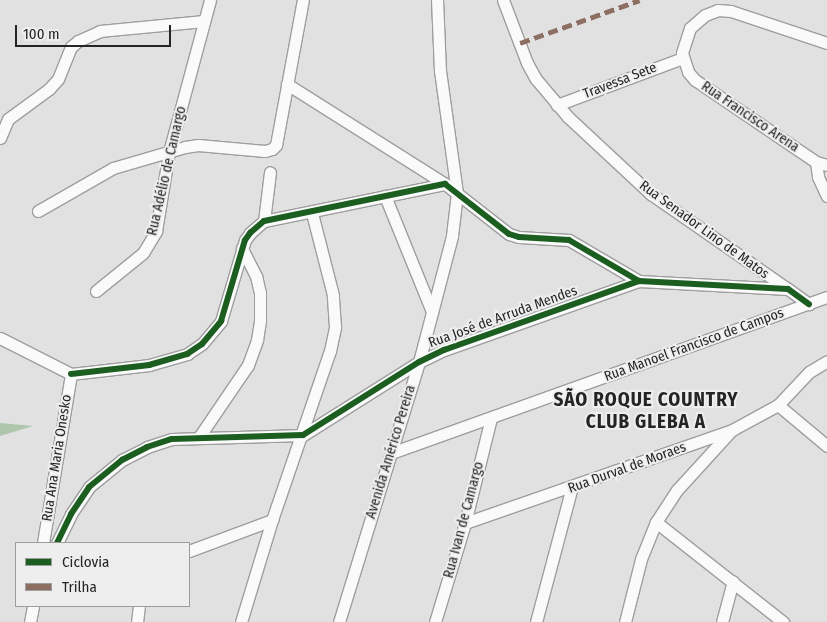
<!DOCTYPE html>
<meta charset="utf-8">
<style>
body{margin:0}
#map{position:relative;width:827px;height:622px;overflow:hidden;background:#e1e1e2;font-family:"Fira Sans Condensed",sans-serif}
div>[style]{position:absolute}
.forest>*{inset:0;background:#adc6ac}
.roads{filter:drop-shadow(1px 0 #9e9e9f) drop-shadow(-1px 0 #9e9e9f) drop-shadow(0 1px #9e9e9f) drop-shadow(0 -1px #9e9e9f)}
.street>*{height:11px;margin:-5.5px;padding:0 5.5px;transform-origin:5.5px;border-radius:5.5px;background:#fafafb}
.quiet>*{height:5px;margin-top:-2.5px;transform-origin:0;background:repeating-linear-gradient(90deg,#8d6e63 0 10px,transparent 0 15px)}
.cycleway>*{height:6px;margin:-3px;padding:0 3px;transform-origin:3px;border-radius:3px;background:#1b5e20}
span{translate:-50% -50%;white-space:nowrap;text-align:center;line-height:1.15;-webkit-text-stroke:4px #eeeeef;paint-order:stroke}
.street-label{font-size:14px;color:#242424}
.district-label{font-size:19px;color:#242424;font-weight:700;letter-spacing:1px}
.legend{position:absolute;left:15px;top:542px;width:175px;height:65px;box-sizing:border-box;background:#eeeeef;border:1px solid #9d9d9e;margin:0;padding:6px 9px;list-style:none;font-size:15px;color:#242424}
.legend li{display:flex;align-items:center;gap:10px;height:25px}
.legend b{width:25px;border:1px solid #9d9d9e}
.scale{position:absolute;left:15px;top:25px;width:156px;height:22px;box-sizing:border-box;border:2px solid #242424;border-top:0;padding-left:6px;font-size:15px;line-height:18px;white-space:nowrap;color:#242424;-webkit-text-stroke:4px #eeeeef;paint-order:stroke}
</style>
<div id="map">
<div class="forest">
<div style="clip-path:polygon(0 423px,33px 426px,0 436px)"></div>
</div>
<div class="roads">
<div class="street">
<div style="left:503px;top:0;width:67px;rotate:69.1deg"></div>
<div style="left:527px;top:63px;width:18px;rotate:61deg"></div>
<div style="left:536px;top:79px;width:50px;rotate:49.9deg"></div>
<div style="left:568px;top:117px;width:113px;rotate:42.9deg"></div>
<div style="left:651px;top:194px;width:165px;rotate:34.8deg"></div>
<div style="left:827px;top:43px;width:101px;rotate:-161.6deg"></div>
<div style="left:731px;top:11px;width:13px;rotate:-176deg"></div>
<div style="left:718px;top:10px;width:14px;rotate:159deg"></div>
<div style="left:705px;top:15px;width:20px;rotate:139deg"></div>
<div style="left:690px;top:28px;width:26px;rotate:108deg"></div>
<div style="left:682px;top:53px;width:20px;rotate:72deg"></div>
<div style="left:688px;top:72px;width:11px;rotate:49deg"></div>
<div style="left:695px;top:80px;width:146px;rotate:34.1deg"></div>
<div style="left:816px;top:162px;width:11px;rotate:15deg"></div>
<div style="left:287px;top:84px;width:187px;rotate:32.3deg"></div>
<div style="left:557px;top:105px;width:134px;rotate:-20.5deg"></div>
<div style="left:0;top:138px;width:21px;rotate:-67deg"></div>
<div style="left:8px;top:119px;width:51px;rotate:-36.2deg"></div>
<div style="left:49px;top:89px;width:13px;rotate:-48deg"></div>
<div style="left:58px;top:79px;width:35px;rotate:-68deg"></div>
<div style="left:71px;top:47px;width:9px;rotate:-41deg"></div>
<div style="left:78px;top:41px;width:24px;rotate:-24deg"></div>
<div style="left:100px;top:31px;width:104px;rotate:-5.5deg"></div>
<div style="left:816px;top:162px;width:15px;rotate:82deg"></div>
<div style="left:818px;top:177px;width:21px;rotate:65deg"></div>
<div style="left:385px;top:196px;width:125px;rotate:67.9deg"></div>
<div style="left:38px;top:211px;width:86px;rotate:-29.8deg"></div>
<div style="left:113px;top:168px;width:75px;rotate:-16.3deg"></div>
<div style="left:185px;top:147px;width:13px;rotate:-9deg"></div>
<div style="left:198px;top:145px;width:67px;rotate:5.1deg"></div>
<div style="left:265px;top:151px;width:7px;rotate:-16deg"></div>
<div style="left:272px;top:149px;width:6px;rotate:-45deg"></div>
<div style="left:276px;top:145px;width:147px;rotate:-79.5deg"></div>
<div style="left:264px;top:221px;width:49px;rotate:-83deg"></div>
<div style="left:96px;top:291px;width:60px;rotate:-39deg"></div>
<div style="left:143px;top:253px;width:26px;rotate:-59deg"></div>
<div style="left:156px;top:231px;width:80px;rotate:-80.7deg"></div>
<div style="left:169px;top:152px;width:157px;rotate:-74.9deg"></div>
<div style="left:0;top:338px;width:80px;rotate:26.9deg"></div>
<div style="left:71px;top:374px;width:79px;rotate:-6.6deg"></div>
<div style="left:149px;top:365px;width:40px;rotate:-16deg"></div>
<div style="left:187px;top:354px;width:18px;rotate:-34deg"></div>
<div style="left:202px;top:344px;width:30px;rotate:-50deg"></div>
<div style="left:221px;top:321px;width:84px;rotate:-73.5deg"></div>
<div style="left:245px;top:240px;width:9px;rotate:-54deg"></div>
<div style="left:250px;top:233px;width:18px;rotate:-41deg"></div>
<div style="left:264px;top:221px;width:185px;rotate:-11.6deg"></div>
<div style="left:445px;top:184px;width:81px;rotate:38deg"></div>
<div style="left:509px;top:234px;width:10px;rotate:17deg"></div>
<div style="left:519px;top:237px;width:50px;rotate:3.4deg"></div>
<div style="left:569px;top:240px;width:81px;rotate:30.4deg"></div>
<div style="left:778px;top:405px;width:64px;rotate:39.9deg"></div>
<div style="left:199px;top:437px;width:87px;rotate:-55.8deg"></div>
<div style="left:248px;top:365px;width:27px;rotate:-70deg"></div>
<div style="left:257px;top:340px;width:20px;rotate:-81deg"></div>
<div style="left:260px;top:320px;width:27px;rotate:-90deg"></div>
<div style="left:260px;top:293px;width:17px;rotate:-103deg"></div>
<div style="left:256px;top:276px;width:31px;rotate:-117deg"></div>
<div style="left:391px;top:453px;width:463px;rotate:-19.7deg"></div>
<div style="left:656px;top:522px;width:162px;rotate:38.2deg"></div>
<div style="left:465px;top:523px;width:283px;rotate:-19.2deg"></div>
<div style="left:732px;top:430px;width:52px;rotate:-28.5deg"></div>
<div style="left:778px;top:405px;width:45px;rotate:-46.8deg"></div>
<div style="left:809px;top:372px;width:21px;rotate:-31deg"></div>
<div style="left:43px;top:543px;width:171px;rotate:-80.6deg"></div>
<div style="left:57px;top:543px;width:32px;rotate:-64deg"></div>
<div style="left:71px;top:514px;width:32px;rotate:-56deg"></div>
<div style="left:89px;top:487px;width:43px;rotate:-39.3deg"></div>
<div style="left:122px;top:460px;width:28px;rotate:-27deg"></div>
<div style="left:147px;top:447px;width:26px;rotate:-18deg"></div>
<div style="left:172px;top:439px;width:131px;rotate:-1.7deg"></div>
<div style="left:303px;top:435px;width:137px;rotate:-32.2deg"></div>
<div style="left:419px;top:362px;width:28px;rotate:-26deg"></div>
<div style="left:444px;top:350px;width:207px;rotate:-19.5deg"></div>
<div style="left:639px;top:281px;width:149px;rotate:3.1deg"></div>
<div style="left:788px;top:289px;width:26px;rotate:36deg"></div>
<div style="left:189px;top:551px;width:89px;rotate:-20.5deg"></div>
<div style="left:30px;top:622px;width:16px;rotate:-79deg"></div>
<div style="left:137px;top:622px;width:16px;rotate:-83deg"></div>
<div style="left:241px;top:622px;width:107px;rotate:-73.1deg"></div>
<div style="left:272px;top:520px;width:179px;rotate:-71.1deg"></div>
<div style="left:330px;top:351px;width:25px;rotate:-78deg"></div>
<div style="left:335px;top:327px;width:32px;rotate:-94deg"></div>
<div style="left:333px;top:295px;width:85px;rotate:-104.4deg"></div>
<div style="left:339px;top:622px;width:272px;rotate:-72.9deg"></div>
<div style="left:419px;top:362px;width:130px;rotate:-75.3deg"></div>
<div style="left:452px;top:236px;width:43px;rotate:-83.4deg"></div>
<div style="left:457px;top:193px;width:123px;rotate:-97.9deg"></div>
<div style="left:440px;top:71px;width:71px;rotate:-92.4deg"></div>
<div style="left:435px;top:622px;width:103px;rotate:-73.1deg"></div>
<div style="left:465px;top:523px;width:108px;rotate:-76.1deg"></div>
<div style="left:536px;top:622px;width:140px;rotate:-75.1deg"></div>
<div style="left:625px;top:622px;width:65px;rotate:-75.7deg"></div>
<div style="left:641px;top:559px;width:40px;rotate:-68deg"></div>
<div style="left:656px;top:522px;width:38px;rotate:-57deg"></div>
<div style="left:677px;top:490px;width:79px;rotate:-47.6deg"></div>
<div style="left:722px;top:622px;width:42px;rotate:-75deg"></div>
</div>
</div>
<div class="quiet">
<div style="left:520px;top:43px;width:127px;rotate:-19.7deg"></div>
</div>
<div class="cycleway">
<div style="left:71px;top:374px;width:79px;rotate:-6.6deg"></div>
<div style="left:149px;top:365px;width:40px;rotate:-16deg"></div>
<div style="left:187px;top:354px;width:18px;rotate:-34deg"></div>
<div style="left:202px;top:344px;width:30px;rotate:-50deg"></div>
<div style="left:221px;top:321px;width:84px;rotate:-73.5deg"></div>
<div style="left:245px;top:240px;width:9px;rotate:-54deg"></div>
<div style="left:250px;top:233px;width:18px;rotate:-41deg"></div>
<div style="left:264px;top:221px;width:185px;rotate:-11.6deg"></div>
<div style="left:445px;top:184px;width:81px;rotate:38deg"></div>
<div style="left:509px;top:234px;width:10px;rotate:17deg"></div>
<div style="left:519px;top:237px;width:50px;rotate:3.4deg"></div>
<div style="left:569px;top:240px;width:81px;rotate:30.4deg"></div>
<div style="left:57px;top:543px;width:32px;rotate:-64deg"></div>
<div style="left:71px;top:514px;width:32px;rotate:-56deg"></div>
<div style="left:89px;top:487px;width:43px;rotate:-39.3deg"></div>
<div style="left:122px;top:460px;width:28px;rotate:-27deg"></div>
<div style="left:147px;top:447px;width:26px;rotate:-18deg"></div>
<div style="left:172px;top:439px;width:131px;rotate:-1.7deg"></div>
<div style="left:303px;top:435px;width:137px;rotate:-32.2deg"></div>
<div style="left:419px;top:362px;width:28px;rotate:-26deg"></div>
<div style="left:444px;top:350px;width:207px;rotate:-19.5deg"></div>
<div style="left:639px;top:281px;width:149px;rotate:3.1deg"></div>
<div style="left:788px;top:289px;width:26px;rotate:36deg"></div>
</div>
<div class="street-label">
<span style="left:620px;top:81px;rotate:-21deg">Travessa Sete</span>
<span style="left:750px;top:117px;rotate:34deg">Rua Francisco Arena</span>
<span style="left:167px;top:171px;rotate:-77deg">Rua Adélio de Camargo</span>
<span style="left:704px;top:230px;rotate:36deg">Rua Senador Lino de Matos</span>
<span style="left:503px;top:317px;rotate:-20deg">Rua José de Arruda Mendes</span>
<span style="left:694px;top:345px;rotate:-20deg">Rua Manoel Francisco de Campos</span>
<span style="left:391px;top:452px;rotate:-73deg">Avenida Américo Pereira</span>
<span style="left:57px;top:458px;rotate:-81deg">Rua Ana Maria Onesko</span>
<span style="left:627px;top:468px;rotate:-20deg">Rua Durval de Moraes</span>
<span style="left:464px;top:520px;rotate:-75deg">Rua Ivan de Camargo</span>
</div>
<div class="district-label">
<span style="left:646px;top:411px">SÃO ROQUE COUNTRY<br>CLUB GLEBA A</span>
</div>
<ul class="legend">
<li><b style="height:6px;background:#1b5e20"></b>Ciclovia</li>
<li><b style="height:6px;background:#8d6e63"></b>Trilha</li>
</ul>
<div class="scale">100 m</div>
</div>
